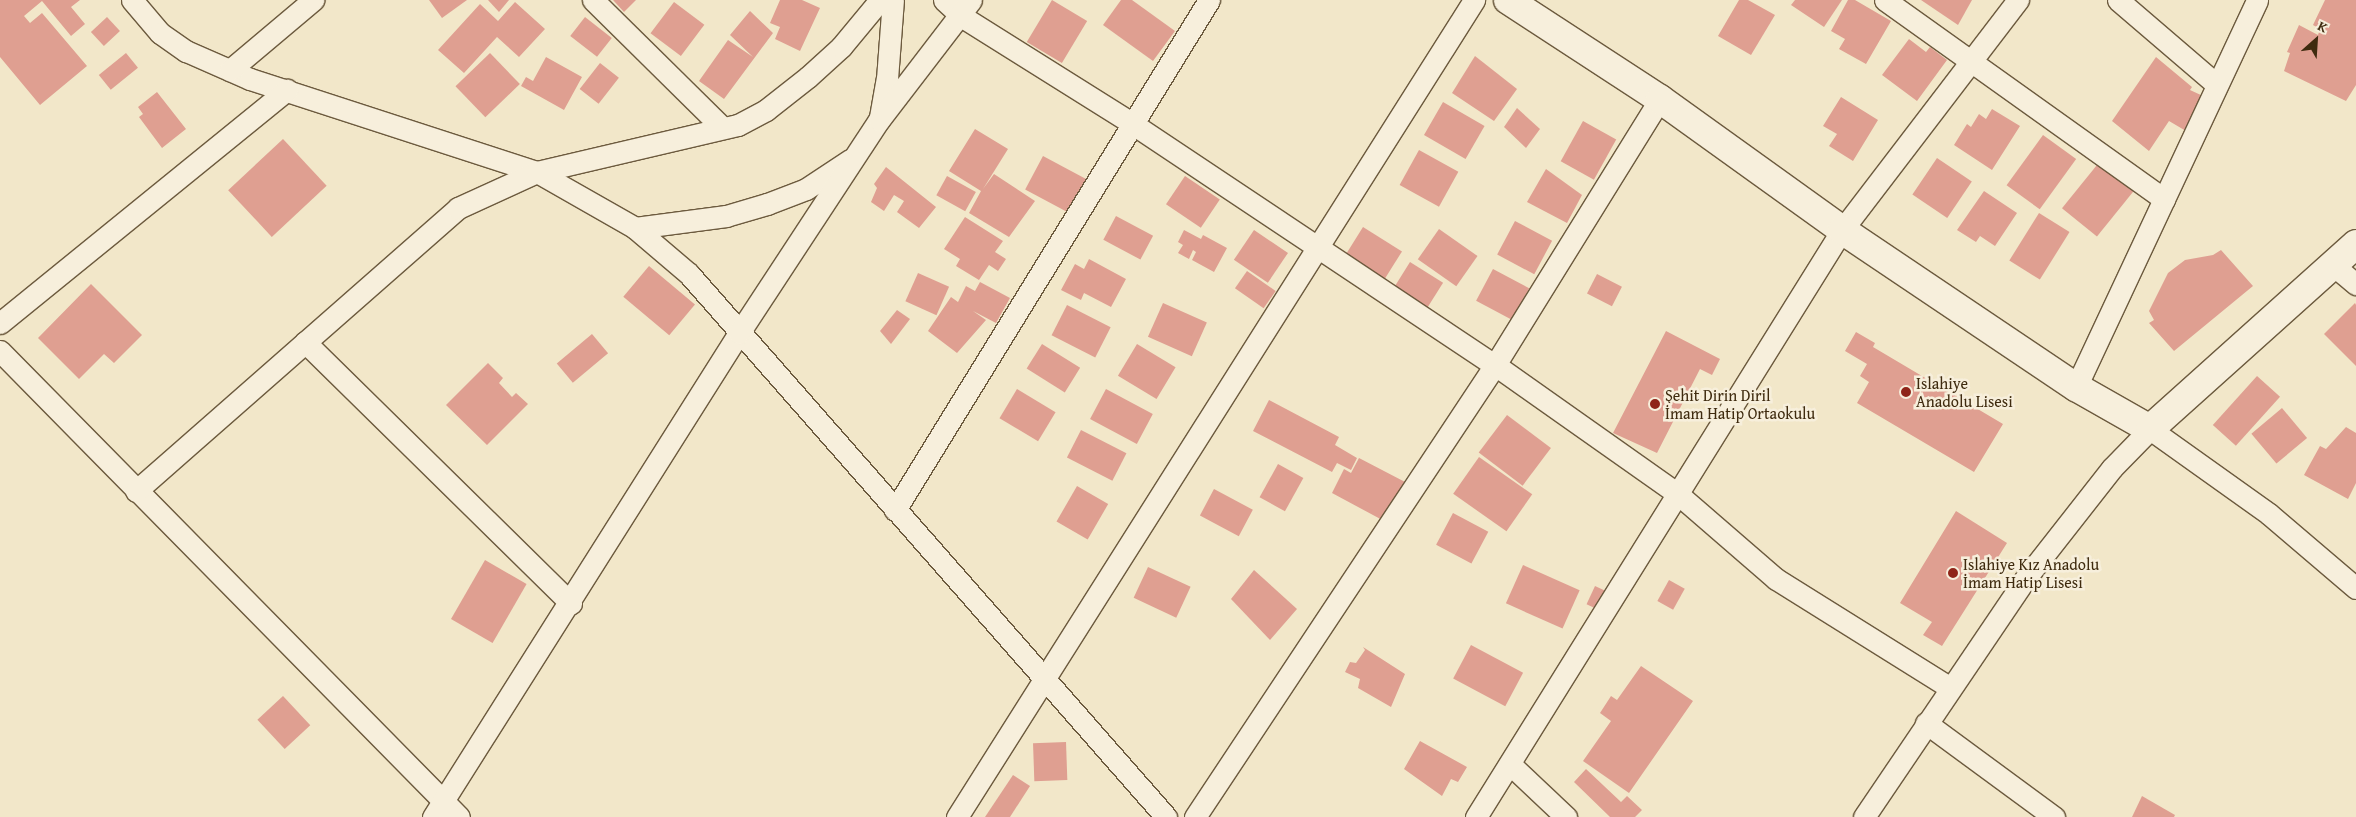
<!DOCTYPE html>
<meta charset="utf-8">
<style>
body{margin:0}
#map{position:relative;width:2356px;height:817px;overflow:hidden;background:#f2e7c9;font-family:"Gentium Book Plus",serif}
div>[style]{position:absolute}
.building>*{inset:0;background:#df9f91;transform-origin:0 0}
.roads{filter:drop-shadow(1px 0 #6c5a3e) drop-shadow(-1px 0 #6c5a3e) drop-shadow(0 1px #6c5a3e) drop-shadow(0 -1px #6c5a3e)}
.street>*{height:21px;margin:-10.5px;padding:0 10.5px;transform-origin:10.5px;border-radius:10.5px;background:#f7efdc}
.secondary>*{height:28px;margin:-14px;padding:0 14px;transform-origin:14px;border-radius:14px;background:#f7efdc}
.dots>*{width:14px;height:14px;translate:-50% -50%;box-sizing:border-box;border:2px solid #f7efdc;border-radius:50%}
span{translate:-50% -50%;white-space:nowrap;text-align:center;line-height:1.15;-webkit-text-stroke:5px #f7efdc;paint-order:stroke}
.poi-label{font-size:16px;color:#3f2b0f}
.left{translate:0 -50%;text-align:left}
.north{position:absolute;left:2291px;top:15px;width:50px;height:50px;-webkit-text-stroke:4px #f7efdc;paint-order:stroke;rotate:26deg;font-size:14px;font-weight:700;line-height:20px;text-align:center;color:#3f2b0f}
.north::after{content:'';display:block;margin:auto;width:18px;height:22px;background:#3f2b0f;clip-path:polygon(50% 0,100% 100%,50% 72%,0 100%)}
</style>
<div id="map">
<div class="building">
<div style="clip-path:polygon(0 0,80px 0,71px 7px,85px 24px,71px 36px,42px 1px,24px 16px,30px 23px,42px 13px,87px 66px,40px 105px,0 57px)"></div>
<div style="clip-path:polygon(429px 0,467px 0,442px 18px)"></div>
<div style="clip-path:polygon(488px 0,509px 0,499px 12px)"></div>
<div style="clip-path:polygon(613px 0,636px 0,624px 12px)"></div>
<div style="clip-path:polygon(780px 0,802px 0,820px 8px,800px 51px,775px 39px,780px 27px,770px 23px)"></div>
<div style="left:1052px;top:0;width:41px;height:49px;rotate:31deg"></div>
<div style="clip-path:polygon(1121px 0,1132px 0,1175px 31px,1153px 61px,1103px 25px)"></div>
<div style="clip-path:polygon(1739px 0,1748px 0,1775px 15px,1751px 55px,1718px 36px)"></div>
<div style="clip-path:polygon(1795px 0,1842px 0,1824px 27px,1791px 5px)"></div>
<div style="clip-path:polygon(1848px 0,1855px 0,1891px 21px,1866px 64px,1839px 49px,1845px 39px,1831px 31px)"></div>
<div style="clip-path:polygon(1921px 0,1972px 0,1958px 25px)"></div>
<div style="clip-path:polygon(2325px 0,2356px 0,2356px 85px,2346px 101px,2284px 71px,2290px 53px,2287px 52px,2299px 25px,2318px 35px,2320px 29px,2313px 25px)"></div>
<div style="clip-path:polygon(515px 2px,545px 29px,519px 57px,497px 37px,464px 73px,438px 50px,480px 4px,498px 21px)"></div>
<div style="left:674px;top:2px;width:38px;height:39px;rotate:37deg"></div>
<div style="clip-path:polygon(750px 11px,773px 33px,724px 99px,699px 81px,728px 40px,753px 57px,730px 35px)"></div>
<div style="left:107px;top:17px;width:19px;height:22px;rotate:47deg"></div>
<div style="left:585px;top:17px;width:34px;height:24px;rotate:38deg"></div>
<div style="clip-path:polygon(1909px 39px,1926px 52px,1930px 47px,1947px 60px,1917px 101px,1882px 75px)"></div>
<div style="left:126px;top:53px;width:19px;height:35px;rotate:51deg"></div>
<div style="left:490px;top:53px;width:43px;height:48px;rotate:46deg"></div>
<div style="clip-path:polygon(1475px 56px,1517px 89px,1494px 121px,1452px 93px)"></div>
<div style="clip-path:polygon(546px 57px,582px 77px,564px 110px,521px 86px,526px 77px,533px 81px)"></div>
<div style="clip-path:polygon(2156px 57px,2192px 87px,2190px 90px,2203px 96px,2186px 131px,2169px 121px,2149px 151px,2112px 121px)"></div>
<div style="left:600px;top:63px;width:24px;height:33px;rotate:38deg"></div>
<div style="clip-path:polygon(157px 92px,186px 129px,162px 148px,139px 117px,143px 114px,138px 107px)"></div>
<div style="clip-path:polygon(1841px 97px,1878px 120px,1853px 161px,1829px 146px,1837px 134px,1823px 126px)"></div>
<div style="left:1443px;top:102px;width:48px;height:38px;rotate:30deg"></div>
<div style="clip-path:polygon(1517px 108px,1540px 129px,1526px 148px,1504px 127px)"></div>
<div style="clip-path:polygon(1992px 109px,2020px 126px,1992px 170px,1954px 145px,1967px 124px,1971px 127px,1979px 114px,1986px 119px)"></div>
<div style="left:1583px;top:121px;width:38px;height:46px;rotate:29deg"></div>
<div style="clip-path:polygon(975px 129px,1008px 149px,983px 189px,994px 174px,1035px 201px,1009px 237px,969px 213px,981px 191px,949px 171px)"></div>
<div style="left:2043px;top:135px;width:41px;height:62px;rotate:36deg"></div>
<div style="left:283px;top:139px;width:64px;height:75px;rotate:47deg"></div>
<div style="left:1419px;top:150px;width:45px;height:40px;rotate:29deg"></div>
<div style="left:1043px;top:156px;width:53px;height:38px;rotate:28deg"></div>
<div style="left:1937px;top:158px;width:42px;height:44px;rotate:34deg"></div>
<div style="left:2101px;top:160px;width:45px;height:62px;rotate:39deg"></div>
<div style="clip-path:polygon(886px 167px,936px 207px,919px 228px,897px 212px,904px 201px,894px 195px,884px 211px,871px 202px,877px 188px,874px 184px)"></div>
<div style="clip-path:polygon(1546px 169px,1582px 195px,1567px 223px,1527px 202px)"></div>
<div style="left:947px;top:176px;width:33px;height:22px;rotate:29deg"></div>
<div style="left:1185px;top:176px;width:42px;height:34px;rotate:34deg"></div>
<div style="clip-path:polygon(1984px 191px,2017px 213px,1995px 246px,1980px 236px,1976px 242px,1957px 230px)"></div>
<div style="left:2039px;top:213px;width:36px;height:56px;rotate:32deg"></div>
<div style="left:1116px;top:216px;width:42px;height:27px;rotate:28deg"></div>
<div style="clip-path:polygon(965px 217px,1003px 241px,995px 252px,1006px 259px,998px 271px,989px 265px,979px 280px,956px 266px,960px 259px,944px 249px)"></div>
<div style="left:1515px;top:221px;width:42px;height:38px;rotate:28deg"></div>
<div style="left:1363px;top:227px;width:46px;height:33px;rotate:32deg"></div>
<div style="left:1439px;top:229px;width:47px;height:37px;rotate:35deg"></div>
<div style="clip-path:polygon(1184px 230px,1201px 239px,1203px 235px,1227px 248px,1214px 272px,1192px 260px,1196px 252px,1193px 250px,1189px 259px,1178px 253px,1183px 245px,1178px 242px)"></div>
<div style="left:1254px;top:230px;width:41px;height:36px;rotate:34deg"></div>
<div style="clip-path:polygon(2221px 250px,2253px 286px,2174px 351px,2149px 323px,2154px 320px,2149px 311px,2168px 273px,2185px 260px,2213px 255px)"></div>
<div style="clip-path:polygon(1089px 259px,1126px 279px,1111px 307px,1084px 293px,1081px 300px,1061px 290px,1075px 264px,1084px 269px)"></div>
<div style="left:1410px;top:262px;width:39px;height:30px;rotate:32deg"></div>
<div style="left:649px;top:266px;width:60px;height:40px;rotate:40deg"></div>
<div style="left:1493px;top:269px;width:41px;height:36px;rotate:28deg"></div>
<div style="left:1247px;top:271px;width:35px;height:21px;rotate:35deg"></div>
<div style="left:918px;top:273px;width:34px;height:31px;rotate:24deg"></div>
<div style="left:1597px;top:274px;width:28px;height:22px;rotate:27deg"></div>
<div style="clip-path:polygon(980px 282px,1010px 298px,996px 323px,973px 311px,986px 320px,957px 353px,928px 331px,951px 297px,958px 302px,966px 286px,975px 291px)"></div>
<div style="clip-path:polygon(91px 284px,142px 335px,114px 363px,104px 354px,79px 379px,38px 338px)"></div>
<div style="left:1163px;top:303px;width:48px;height:37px;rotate:24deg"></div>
<div style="clip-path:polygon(2355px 303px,2356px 305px,2356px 366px,2324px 334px)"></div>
<div style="left:1067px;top:305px;width:49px;height:34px;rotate:27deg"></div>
<div style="clip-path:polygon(897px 310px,910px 319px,891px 344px,880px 331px)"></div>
<div style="clip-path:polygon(1666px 331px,1720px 359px,1712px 375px,1700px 369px,1657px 453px,1613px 433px)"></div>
<div style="clip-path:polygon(1856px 332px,1875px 343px,1873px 347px,2003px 424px,1974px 472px,1857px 403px,1869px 382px,1860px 376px,1867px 364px,1845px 351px)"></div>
<div style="left:592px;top:334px;width:25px;height:46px;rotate:50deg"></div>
<div style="left:1042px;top:344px;width:45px;height:29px;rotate:32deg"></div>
<div style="left:1137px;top:344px;width:45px;height:37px;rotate:31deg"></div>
<div style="clip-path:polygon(488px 363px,503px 378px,499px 383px,512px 397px,516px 393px,528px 404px,487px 445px,446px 405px)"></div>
<div style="left:2257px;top:376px;width:31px;height:66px;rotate:42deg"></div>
<div style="left:1017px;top:389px;width:45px;height:34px;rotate:31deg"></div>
<div style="left:1106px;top:389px;width:53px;height:34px;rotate:28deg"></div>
<div style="clip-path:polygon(1269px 400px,1339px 437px,1335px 445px,1357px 458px,1351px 470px,1337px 463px,1332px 472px,1253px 431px)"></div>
<div style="left:2282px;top:408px;width:39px;height:40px;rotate:50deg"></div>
<div style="left:1507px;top:415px;width:55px;height:47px;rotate:37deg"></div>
<div style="clip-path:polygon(2346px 427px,2356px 433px,2356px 483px,2348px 499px,2304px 475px,2320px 446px,2326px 449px)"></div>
<div style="left:1081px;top:430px;width:51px;height:31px;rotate:27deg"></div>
<div style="left:1479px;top:457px;width:65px;height:45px;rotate:35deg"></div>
<div style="clip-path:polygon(1359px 458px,1407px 483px,1386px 522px,1332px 493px,1344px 469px,1351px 473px)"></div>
<div style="left:1278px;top:464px;width:29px;height:38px;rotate:29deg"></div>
<div style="left:1077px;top:486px;width:36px;height:41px;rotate:30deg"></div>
<div style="left:1214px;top:489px;width:44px;height:30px;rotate:28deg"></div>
<div style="clip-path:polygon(1956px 511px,2007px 543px,1942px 646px,1923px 635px,1932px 622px,1900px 603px)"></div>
<div style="left:1453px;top:513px;width:40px;height:36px;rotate:28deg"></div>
<div style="left:485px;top:560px;width:48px;height:68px;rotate:30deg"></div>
<div style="left:1523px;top:565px;width:62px;height:42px;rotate:24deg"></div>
<div style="left:1148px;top:567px;width:47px;height:34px;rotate:25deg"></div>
<div style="clip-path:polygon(1254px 570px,1297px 609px,1270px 640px,1231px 599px)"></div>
<div style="left:1669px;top:580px;width:18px;height:24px;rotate:29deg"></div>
<div style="left:1595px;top:586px;width:19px;height:20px;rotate:25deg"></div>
<div style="left:1471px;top:645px;width:59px;height:38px;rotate:28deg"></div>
<div style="clip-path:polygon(1363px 647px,1405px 674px,1391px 707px,1358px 688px,1360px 679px,1345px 672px,1350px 662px,1356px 663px,1365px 650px)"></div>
<div style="clip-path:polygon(1641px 666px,1693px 701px,1629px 793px,1583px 761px,1611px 721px,1600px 713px,1611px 696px,1617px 700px)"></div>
<div style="left:283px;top:696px;width:40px;height:35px;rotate:47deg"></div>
<div style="clip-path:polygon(1420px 741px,1467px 767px,1458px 782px,1451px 779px,1442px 796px,1404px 769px)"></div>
<div style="left:1066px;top:742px;width:38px;height:33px;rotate:88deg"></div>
<div style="clip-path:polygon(1586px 769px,1621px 802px,1627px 796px,1642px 810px,1635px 817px,1610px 817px,1574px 782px)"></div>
<div style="clip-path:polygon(1013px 775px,1030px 786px,1010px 817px,985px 817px)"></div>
<div style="clip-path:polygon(2142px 796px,2175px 815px,2174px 817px,2132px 817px)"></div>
</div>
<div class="roads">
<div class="street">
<div style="left:132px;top:0;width:43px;rotate:49.7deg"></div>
<div style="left:160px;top:33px;width:32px;rotate:35deg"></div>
<div style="left:186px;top:51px;width:70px;rotate:23.6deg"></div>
<div style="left:250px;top:79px;width:302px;rotate:18deg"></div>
<div style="left:537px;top:172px;width:113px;rotate:29.7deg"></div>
<div style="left:635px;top:228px;width:71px;rotate:40.4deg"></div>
<div style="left:689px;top:274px;width:723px;rotate:48.7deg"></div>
<div style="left:593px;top:0;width:181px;rotate:44.6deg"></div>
<div style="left:944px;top:0;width:23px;rotate:43deg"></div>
<div style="left:961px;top:16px;width:203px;rotate:32.1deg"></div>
<div style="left:1133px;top:124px;width:435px;rotate:33.7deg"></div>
<div style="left:1495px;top:365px;width:225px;rotate:35.2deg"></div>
<div style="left:1679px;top:495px;width:128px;rotate:40.9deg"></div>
<div style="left:1776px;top:579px;width:204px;rotate:32deg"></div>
<div style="left:1885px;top:0;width:343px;rotate:35.5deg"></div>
<div style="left:2118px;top:0;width:130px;rotate:40.6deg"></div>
<div style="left:230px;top:70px;width:109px;rotate:-40.1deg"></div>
<div style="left:880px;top:117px;width:39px;rotate:-80deg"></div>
<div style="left:887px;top:79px;width:79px;rotate:-85.7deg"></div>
<div style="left:635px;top:228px;width:92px;rotate:-7.5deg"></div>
<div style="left:726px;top:216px;width:43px;rotate:-16.3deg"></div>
<div style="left:767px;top:204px;width:42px;rotate:-21deg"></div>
<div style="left:806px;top:189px;width:53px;rotate:-33.4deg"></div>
<div style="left:2333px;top:265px;width:30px;rotate:40deg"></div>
<div style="left:0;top:323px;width:370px;rotate:-39.1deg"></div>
<div style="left:305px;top:342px;width:373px;rotate:44.5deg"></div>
<div style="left:0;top:351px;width:654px;rotate:45.43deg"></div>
<div style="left:2076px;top:387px;width:427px;rotate:-64.9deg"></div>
<div style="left:136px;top:491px;width:429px;rotate:-41.3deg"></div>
<div style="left:458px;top:208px;width:87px;rotate:-24.5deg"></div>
<div style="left:537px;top:172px;width:206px;rotate:-13.2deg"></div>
<div style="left:738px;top:125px;width:32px;rotate:-28deg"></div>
<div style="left:766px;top:110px;width:53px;rotate:-38.2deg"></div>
<div style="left:808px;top:77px;width:45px;rotate:-42.3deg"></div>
<div style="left:841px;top:47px;width:61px;rotate:-50.3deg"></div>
<div style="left:895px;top:510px;width:599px;rotate:-58.38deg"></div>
<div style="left:1926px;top:723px;width:159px;rotate:36.3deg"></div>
<div style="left:1511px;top:765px;width:76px;rotate:43.4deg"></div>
<div style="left:433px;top:817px;width:573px;rotate:-57.7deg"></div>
<div style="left:739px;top:333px;width:255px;rotate:-56.7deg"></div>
<div style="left:879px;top:120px;width:151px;rotate:-52.5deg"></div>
<div style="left:957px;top:817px;width:967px;rotate:-57.67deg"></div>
<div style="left:1195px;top:817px;width:542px;rotate:-56.43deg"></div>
<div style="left:1495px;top:365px;width:313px;rotate:-58.2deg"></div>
<div style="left:1476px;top:817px;width:692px;rotate:-58.06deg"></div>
<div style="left:1842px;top:230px;width:290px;rotate:-52.6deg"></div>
<div style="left:1864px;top:817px;width:287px;rotate:-55.9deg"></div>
<div style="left:2025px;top:579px;width:141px;rotate:-51.9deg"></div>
<div style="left:2112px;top:468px;width:54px;rotate:-45.7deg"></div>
<div style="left:2150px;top:429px;width:146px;rotate:35.5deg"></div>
<div style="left:2269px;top:514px;width:114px;rotate:40.4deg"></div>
</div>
<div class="secondary">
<div style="left:1508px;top:0;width:181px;rotate:33.1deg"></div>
<div style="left:1660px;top:99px;width:224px;rotate:35.7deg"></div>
<div style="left:1842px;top:230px;width:282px;rotate:33.9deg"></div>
<div style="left:2076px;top:387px;width:85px;rotate:29.6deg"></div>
<div style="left:2150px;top:429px;width:277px;rotate:-41.9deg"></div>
</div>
</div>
<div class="dots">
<div style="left:1906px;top:392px;background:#8f2418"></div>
<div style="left:1655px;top:404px;background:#8f2418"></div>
<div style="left:1953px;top:573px;background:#8f2418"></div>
</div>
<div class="poi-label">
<span class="left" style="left:1916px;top:392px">Islahiye<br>Anadolu Lisesi</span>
<span class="left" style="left:1665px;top:404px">Şehit Dirin Diril<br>İmam Hatip Ortaokulu</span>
<span class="left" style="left:1963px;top:573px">Islahiye Kız Anadolu<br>İmam Hatip Lisesi</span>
</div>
<div class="north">K</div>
</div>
